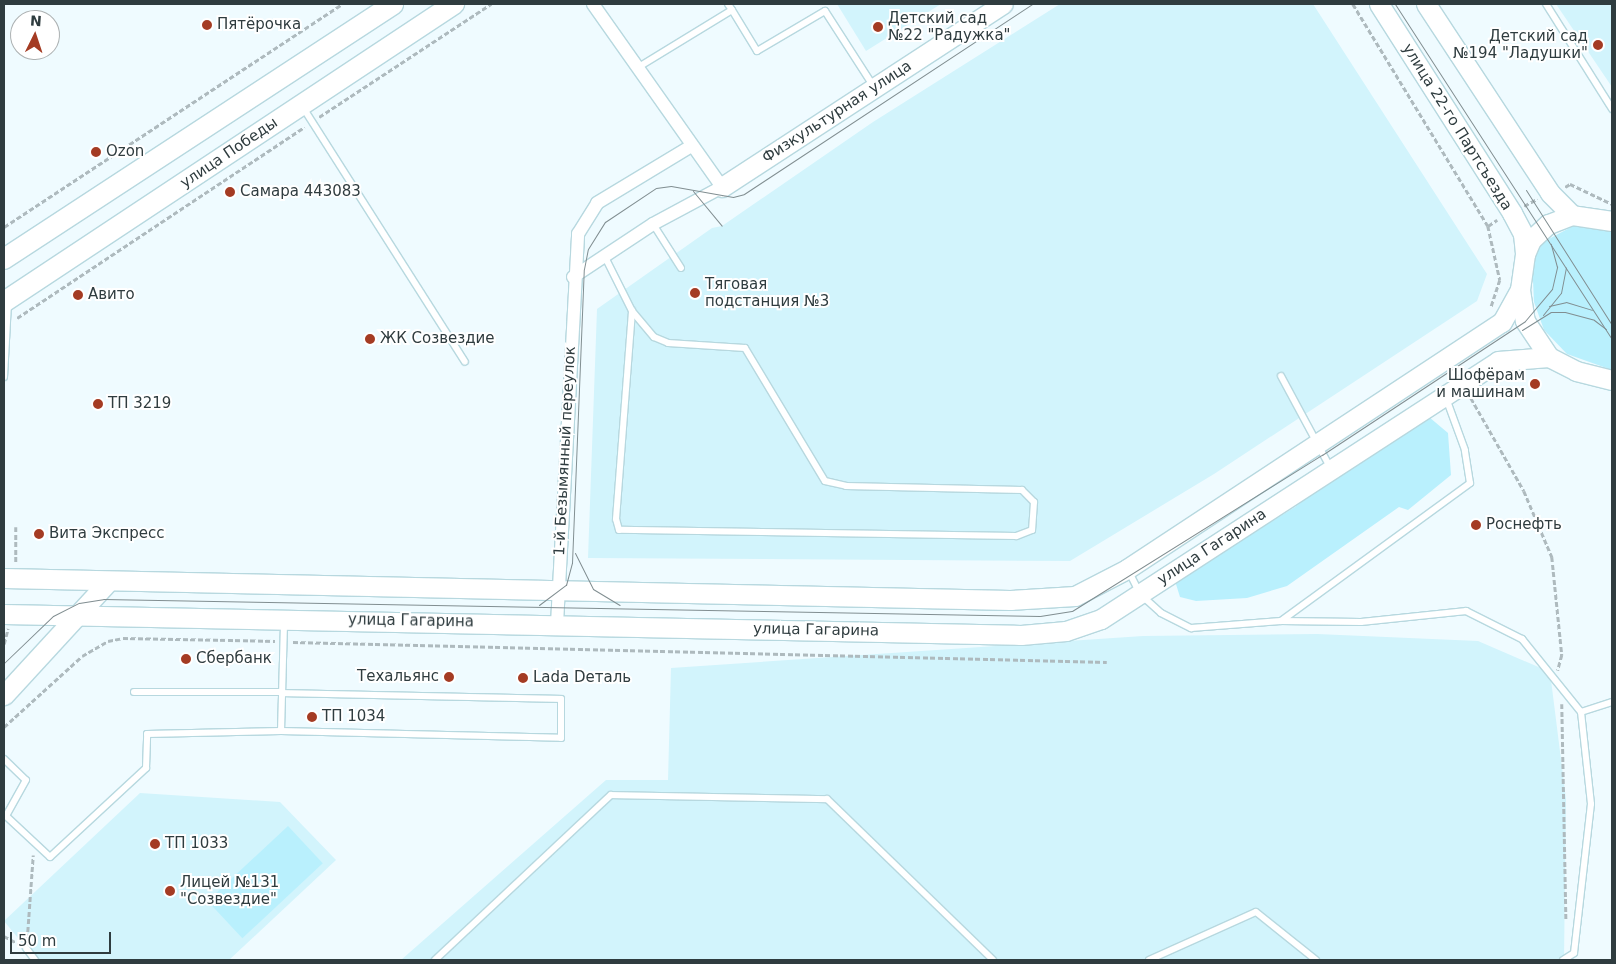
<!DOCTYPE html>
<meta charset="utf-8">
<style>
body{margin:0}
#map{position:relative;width:1616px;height:964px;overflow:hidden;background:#effbff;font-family:"DejaVu Sans",sans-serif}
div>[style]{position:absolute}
.built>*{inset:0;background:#d2f4fc}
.green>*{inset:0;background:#b9f0fd;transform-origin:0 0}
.path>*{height:2.5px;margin-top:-1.25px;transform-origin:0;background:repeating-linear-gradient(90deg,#aebabe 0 5px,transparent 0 7.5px)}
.roads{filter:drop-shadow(1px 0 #b7d8df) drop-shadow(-1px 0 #b7d8df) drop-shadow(0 1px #b7d8df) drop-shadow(0 -1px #b7d8df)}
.service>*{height:6px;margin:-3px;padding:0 3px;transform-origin:3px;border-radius:3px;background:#fff}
.minor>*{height:12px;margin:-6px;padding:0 6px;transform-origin:6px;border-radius:6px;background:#fff}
.secondary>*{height:19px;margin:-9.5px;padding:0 9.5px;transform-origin:9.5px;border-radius:9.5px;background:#fff}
.primary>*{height:20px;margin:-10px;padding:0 10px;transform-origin:10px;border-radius:10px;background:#fff}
.tram>*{height:1px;margin:-0.5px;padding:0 0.5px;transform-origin:0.5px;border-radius:0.5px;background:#818e91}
.dots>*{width:14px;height:14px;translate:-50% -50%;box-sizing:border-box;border:2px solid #fff;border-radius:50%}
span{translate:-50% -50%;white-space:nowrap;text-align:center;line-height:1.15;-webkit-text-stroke:4px #fff;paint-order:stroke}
.poi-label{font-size:15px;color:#2f3c3f}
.left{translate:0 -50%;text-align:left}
.right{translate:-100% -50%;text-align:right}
.street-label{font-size:15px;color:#2f3c3f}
.frame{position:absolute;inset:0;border:5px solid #2f3c3f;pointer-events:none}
.north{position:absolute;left:10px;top:10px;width:50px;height:50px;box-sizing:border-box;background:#fff;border:1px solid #acb1b2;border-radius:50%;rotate:4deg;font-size:14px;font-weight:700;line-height:20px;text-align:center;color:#2f3c3f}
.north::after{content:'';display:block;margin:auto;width:18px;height:22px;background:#a43b23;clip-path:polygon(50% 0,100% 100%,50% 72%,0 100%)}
.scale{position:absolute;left:10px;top:932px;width:101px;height:22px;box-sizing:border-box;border:2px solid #2f3c3f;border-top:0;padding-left:6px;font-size:15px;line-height:18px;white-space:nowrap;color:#2f3c3f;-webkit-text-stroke:4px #fff;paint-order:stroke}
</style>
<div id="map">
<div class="built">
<div style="clip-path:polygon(837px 4px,941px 4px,866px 51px)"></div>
<div style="clip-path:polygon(1060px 4px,1313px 4px,1487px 274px,1477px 301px,1214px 474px,1070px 561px,588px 558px,597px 309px,712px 228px,722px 226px,873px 122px)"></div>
<div style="clip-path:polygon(1556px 4px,1612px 4px,1612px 87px)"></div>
<div style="clip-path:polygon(1317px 634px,1478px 641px,1550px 672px,1566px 799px,1564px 960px,401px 960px,606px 780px,668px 780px,671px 668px,1143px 636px)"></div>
<div style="clip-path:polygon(140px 793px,280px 802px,336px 860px,229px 960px,36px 960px,4px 921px)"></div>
</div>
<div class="green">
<div style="clip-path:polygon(1575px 225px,1612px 231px,1612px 370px,1567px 354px,1544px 330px,1534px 302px,1532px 258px,1545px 241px)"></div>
<div style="clip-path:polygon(1429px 417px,1448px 433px,1451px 475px,1408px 510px,1399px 507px,1287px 586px,1247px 598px,1196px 601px,1180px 597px,1175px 581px,1295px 507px,1362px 455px)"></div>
<div style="left:288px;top:826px;width:51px;height:110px;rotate:47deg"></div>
</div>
<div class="path">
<div style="left:1353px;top:4px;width:260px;rotate:58.7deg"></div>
<div style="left:1488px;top:226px;width:55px;rotate:77.5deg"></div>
<div style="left:1500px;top:280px;width:28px;rotate:108deg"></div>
<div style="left:319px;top:117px;width:206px;rotate:-33.3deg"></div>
<div style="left:1565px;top:187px;width:6px;rotate:-31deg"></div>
<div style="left:1570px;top:184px;width:47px;rotate:25.5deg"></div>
<div style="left:1524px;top:206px;width:15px;rotate:-28deg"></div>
<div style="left:1488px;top:226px;width:11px;rotate:-34deg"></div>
<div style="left:4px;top:227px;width:405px;rotate:-33.4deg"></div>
<div style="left:17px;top:318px;width:345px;rotate:-33.6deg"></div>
<div style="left:1471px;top:398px;width:107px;rotate:60.3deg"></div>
<div style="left:1524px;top:491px;width:72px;rotate:67deg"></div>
<div style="left:1552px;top:557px;width:99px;rotate:84.2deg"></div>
<div style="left:1562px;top:655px;width:16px;rotate:105deg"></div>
<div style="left:16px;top:527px;width:36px;rotate:90deg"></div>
<div style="left:293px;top:642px;width:814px;rotate:1.41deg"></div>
<div style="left:4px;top:644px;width:16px;rotate:-76deg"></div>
<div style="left:1562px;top:704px;width:217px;rotate:88.9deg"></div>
<div style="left:4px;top:727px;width:105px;rotate:-42.3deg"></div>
<div style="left:82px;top:656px;width:30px;rotate:-30deg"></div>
<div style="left:108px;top:641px;width:15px;rotate:-11deg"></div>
<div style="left:123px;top:638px;width:152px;rotate:1.1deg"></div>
<div style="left:4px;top:936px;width:17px;rotate:28deg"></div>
<div style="left:27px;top:939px;width:84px;rotate:-85.9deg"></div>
</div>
<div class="roads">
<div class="service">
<div style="left:728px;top:4px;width:7px;rotate:56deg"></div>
<div style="left:1546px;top:4px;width:124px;rotate:57.8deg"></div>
<div style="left:637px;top:68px;width:111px;rotate:-31.4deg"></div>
<div style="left:732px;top:10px;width:48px;rotate:58.6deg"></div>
<div style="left:757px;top:51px;width:79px;rotate:-30.5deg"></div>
<div style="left:825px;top:11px;width:90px;rotate:57.2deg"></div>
<div style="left:302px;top:106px;width:303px;rotate:57.5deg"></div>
<div style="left:653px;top:224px;width:52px;rotate:57.5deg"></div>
<div style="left:605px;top:257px;width:60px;rotate:63.4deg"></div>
<div style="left:632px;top:311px;width:34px;rotate:50deg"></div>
<div style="left:654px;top:337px;width:15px;rotate:23deg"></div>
<div style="left:668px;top:343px;width:77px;rotate:3.7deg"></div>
<div style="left:745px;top:348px;width:155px;rotate:59deg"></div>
<div style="left:825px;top:481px;width:22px;rotate:13deg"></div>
<div style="left:846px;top:486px;width:176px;rotate:1.3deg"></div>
<div style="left:1022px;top:490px;width:17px;rotate:45deg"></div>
<div style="left:1034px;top:502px;width:28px;rotate:94deg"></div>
<div style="left:1032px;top:530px;width:17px;rotate:159deg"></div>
<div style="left:1016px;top:536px;width:397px;rotate:-179.1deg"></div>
<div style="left:619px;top:530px;width:11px;rotate:-105deg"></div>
<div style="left:616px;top:519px;width:209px;rotate:-85.6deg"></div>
<div style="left:1281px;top:376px;width:103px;rotate:61.7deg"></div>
<div style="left:4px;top:377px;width:74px;rotate:-86.9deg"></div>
<div style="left:1128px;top:570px;width:27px;rotate:63deg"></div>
<div style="left:1140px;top:594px;width:28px;rotate:42deg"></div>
<div style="left:1161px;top:613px;width:34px;rotate:27deg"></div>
<div style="left:1191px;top:628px;width:90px;rotate:-4.4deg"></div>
<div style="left:1281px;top:621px;width:80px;rotate:0.7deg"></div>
<div style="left:1361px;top:622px;width:106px;rotate:-6deg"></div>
<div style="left:1466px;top:611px;width:63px;rotate:26.6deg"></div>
<div style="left:1522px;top:639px;width:94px;rotate:51.1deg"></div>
<div style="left:1581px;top:712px;width:33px;rotate:-18deg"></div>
<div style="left:1281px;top:621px;width:234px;rotate:-36.1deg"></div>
<div style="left:1470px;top:483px;width:33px;rotate:-99deg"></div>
<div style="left:1465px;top:450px;width:55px;rotate:-110.1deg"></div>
<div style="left:134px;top:692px;width:148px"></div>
<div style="left:281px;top:731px;width:109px;rotate:-88.4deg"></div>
<div style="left:4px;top:759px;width:30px;rotate:44deg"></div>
<div style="left:26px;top:780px;width:41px;rotate:119.1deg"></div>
<div style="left:6px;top:816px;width:60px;rotate:43deg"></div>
<div style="left:50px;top:857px;width:131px;rotate:-42.8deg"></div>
<div style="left:146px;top:768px;width:34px;rotate:-88deg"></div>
<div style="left:147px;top:734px;width:134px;rotate:-1.3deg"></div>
<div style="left:281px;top:731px;width:280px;rotate:1.4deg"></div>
<div style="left:561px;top:738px;width:39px;rotate:-90deg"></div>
<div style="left:561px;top:699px;width:279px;rotate:-178.8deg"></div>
<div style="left:26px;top:948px;width:15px;rotate:53deg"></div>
<div style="left:435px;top:960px;width:241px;rotate:-43.2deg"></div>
<div style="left:611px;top:795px;width:216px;rotate:1.1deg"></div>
<div style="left:827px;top:799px;width:231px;rotate:44.1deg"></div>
<div style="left:1149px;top:960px;width:117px;rotate:-24.2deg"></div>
<div style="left:1256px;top:912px;width:77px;rotate:38.7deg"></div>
<div style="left:1563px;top:960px;width:13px;rotate:-32deg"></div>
<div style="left:1574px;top:953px;width:150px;rotate:-83.5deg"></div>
<div style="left:1591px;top:804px;width:93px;rotate:-96.2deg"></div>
</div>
<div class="minor">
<div style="left:573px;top:277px;width:96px;rotate:-33.5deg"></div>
<div style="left:653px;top:224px;width:78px;rotate:-28.2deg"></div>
<div style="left:722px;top:187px;width:224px;rotate:-125.2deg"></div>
<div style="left:557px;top:624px;width:391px;rotate:-86.9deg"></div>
<div style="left:578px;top:234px;width:36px;rotate:-58deg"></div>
<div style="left:597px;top:203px;width:110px;rotate:-31.2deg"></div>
</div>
<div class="secondary">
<div style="left:1379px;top:4px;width:248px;rotate:57.5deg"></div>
<div style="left:1512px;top:213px;width:24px;rotate:62deg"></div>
<div style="left:1523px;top:234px;width:20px;rotate:84deg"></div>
<div style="left:1426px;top:4px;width:226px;rotate:56.7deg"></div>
<div style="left:1550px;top:193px;width:31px;rotate:45deg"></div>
<div style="left:722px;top:187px;width:335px;rotate:-33.1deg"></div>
<div style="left:1612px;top:221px;width:40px;rotate:-171.5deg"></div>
<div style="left:1572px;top:215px;width:26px;rotate:159deg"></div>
<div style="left:1548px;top:224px;width:23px;rotate:137deg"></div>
<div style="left:1531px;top:240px;width:15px;rotate:113deg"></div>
<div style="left:1525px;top:254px;width:36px;rotate:98deg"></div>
<div style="left:1520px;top:290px;width:31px;rotate:81deg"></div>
<div style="left:1525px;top:321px;width:43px;rotate:56.3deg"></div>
<div style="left:1549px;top:357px;width:30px;rotate:27deg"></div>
<div style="left:1576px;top:371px;width:37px;rotate:14deg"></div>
<div style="left:4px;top:578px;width:1006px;rotate:1.25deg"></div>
<div style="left:1010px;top:600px;width:65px;rotate:-3.5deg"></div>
<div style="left:1075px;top:596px;width:59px;rotate:-27.4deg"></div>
<div style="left:1127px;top:569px;width:449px;rotate:-33.4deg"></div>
<div style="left:1502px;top:322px;width:37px;rotate:-61deg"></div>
<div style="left:4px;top:614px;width:1017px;rotate:1.18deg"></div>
<div style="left:1021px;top:635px;width:45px;rotate:-5.1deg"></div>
<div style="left:1066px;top:631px;width:37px;rotate:-19deg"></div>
<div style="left:1101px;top:619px;width:473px;rotate:-33deg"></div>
<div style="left:1498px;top:361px;width:51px;rotate:-4.5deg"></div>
<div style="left:4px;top:695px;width:154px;rotate:-47.4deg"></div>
</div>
<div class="primary">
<div style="left:4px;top:259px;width:465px;rotate:-33.2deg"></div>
<div style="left:4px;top:302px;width:540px;rotate:-33.51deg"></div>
</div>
</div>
<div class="tram">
<div style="left:1395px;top:4px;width:400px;rotate:57.1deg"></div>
<div style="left:1526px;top:190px;width:160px;rotate:57.5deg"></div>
<div style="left:693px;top:191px;width:45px;rotate:50.4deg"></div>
<div style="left:1549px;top:306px;width:17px;rotate:-13deg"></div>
<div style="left:1566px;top:302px;width:27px;rotate:17deg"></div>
<div style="left:1543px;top:315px;width:28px;rotate:-51deg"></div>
<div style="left:1561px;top:293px;width:26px;rotate:-79deg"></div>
<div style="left:1522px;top:330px;width:34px;rotate:-32deg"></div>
<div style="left:1551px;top:312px;width:14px"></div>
<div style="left:1565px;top:312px;width:30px;rotate:15deg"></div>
<div style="left:1594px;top:320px;width:15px;rotate:37deg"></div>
<div style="left:575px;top:553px;width:40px;rotate:63.4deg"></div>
<div style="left:593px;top:589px;width:31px;rotate:31deg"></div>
<div style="left:539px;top:605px;width:34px;rotate:-37deg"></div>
<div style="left:566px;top:585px;width:23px;rotate:-75deg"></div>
<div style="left:572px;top:563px;width:294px;rotate:-87.7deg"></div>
<div style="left:584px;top:269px;width:20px;rotate:-79deg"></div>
<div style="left:588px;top:249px;width:32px;rotate:-58deg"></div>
<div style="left:605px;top:222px;width:61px;rotate:-33.7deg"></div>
<div style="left:656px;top:188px;width:15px;rotate:-8deg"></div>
<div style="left:671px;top:186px;width:63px;rotate:10.1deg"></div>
<div style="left:733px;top:197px;width:11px;rotate:-15deg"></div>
<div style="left:744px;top:194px;width:345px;rotate:-33.4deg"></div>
<div style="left:4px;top:663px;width:68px;rotate:-43.8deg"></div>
<div style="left:53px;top:616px;width:29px;rotate:-27deg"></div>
<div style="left:79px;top:603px;width:24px;rotate:-9deg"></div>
<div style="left:103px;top:599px;width:937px;rotate:1.04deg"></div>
<div style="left:1040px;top:616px;width:32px;rotate:-9deg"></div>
<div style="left:1072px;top:611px;width:295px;rotate:-32deg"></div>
<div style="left:1322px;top:455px;width:243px;rotate:-33.4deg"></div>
<div style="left:1525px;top:321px;width:42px;rotate:-49.8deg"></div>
<div style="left:1552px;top:289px;width:23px;rotate:-77deg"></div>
<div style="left:1557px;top:267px;width:24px;rotate:-105deg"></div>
</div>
<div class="dots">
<div style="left:207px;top:25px;background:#a43b23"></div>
<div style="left:878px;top:27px;background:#a43b23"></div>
<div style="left:1598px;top:45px;background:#a43b23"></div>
<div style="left:96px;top:152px;background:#a43b23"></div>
<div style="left:230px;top:192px;background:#a43b23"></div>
<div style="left:695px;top:293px;background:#a43b23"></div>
<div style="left:78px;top:295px;background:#a43b23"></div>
<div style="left:370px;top:339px;background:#a43b23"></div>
<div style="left:1535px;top:384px;background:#a43b23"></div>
<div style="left:98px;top:404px;background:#a43b23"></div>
<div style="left:1476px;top:525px;background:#a43b23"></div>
<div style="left:39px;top:534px;background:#a43b23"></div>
<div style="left:186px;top:659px;background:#a43b23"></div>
<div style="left:449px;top:677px;background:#a43b23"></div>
<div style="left:523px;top:678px;background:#a43b23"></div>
<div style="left:312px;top:717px;background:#a43b23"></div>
<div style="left:155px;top:844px;background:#a43b23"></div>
<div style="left:170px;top:891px;background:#a43b23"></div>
</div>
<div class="poi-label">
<span class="left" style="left:888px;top:27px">Детский сад<br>№22 "Радужка"</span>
<span class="left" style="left:217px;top:25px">Пятёрочка</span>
<span class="right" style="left:1588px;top:45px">Детский сад<br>№194 "Ладушки"</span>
<span class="left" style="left:106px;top:152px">Ozon</span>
<span class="left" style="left:240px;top:192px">Самара 443083</span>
<span class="left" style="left:705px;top:293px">Тяговая<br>подстанция №3</span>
<span class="left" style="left:88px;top:295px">Авито</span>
<span class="left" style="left:380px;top:339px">ЖК Созвездие</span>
<span class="right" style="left:1525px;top:384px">Шофёрам<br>и машинам</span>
<span class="left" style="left:108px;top:404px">ТП 3219</span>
<span class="left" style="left:1486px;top:525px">Роснефть</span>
<span class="left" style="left:49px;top:534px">Вита Экспресс</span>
<span class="left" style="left:196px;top:659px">Сбербанк</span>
<span class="right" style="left:439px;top:677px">Техальянс</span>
<span class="left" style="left:533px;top:678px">Lada Dеталь</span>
<span class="left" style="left:322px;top:717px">ТП 1034</span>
<span class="left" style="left:165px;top:844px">ТП 1033</span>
<span class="left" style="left:180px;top:891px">Лицей №131<br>"Созвездие"</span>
</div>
<div class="street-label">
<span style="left:837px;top:112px;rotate:-33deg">Физкультурная улица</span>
<span style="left:1457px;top:127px;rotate:58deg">улица 22-го Партсъезда</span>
<span style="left:229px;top:153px;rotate:-34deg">улица Победы</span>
<span style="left:565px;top:451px;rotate:-87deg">1-й Безымянный переулок</span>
<span style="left:1212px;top:547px;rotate:-33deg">улица Гагарина</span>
<span style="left:411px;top:621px;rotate:1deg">улица Гагарина</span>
<span style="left:816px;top:630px;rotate:1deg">улица Гагарина</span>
</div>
<div class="frame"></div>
<div class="north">N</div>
<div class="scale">50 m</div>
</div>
